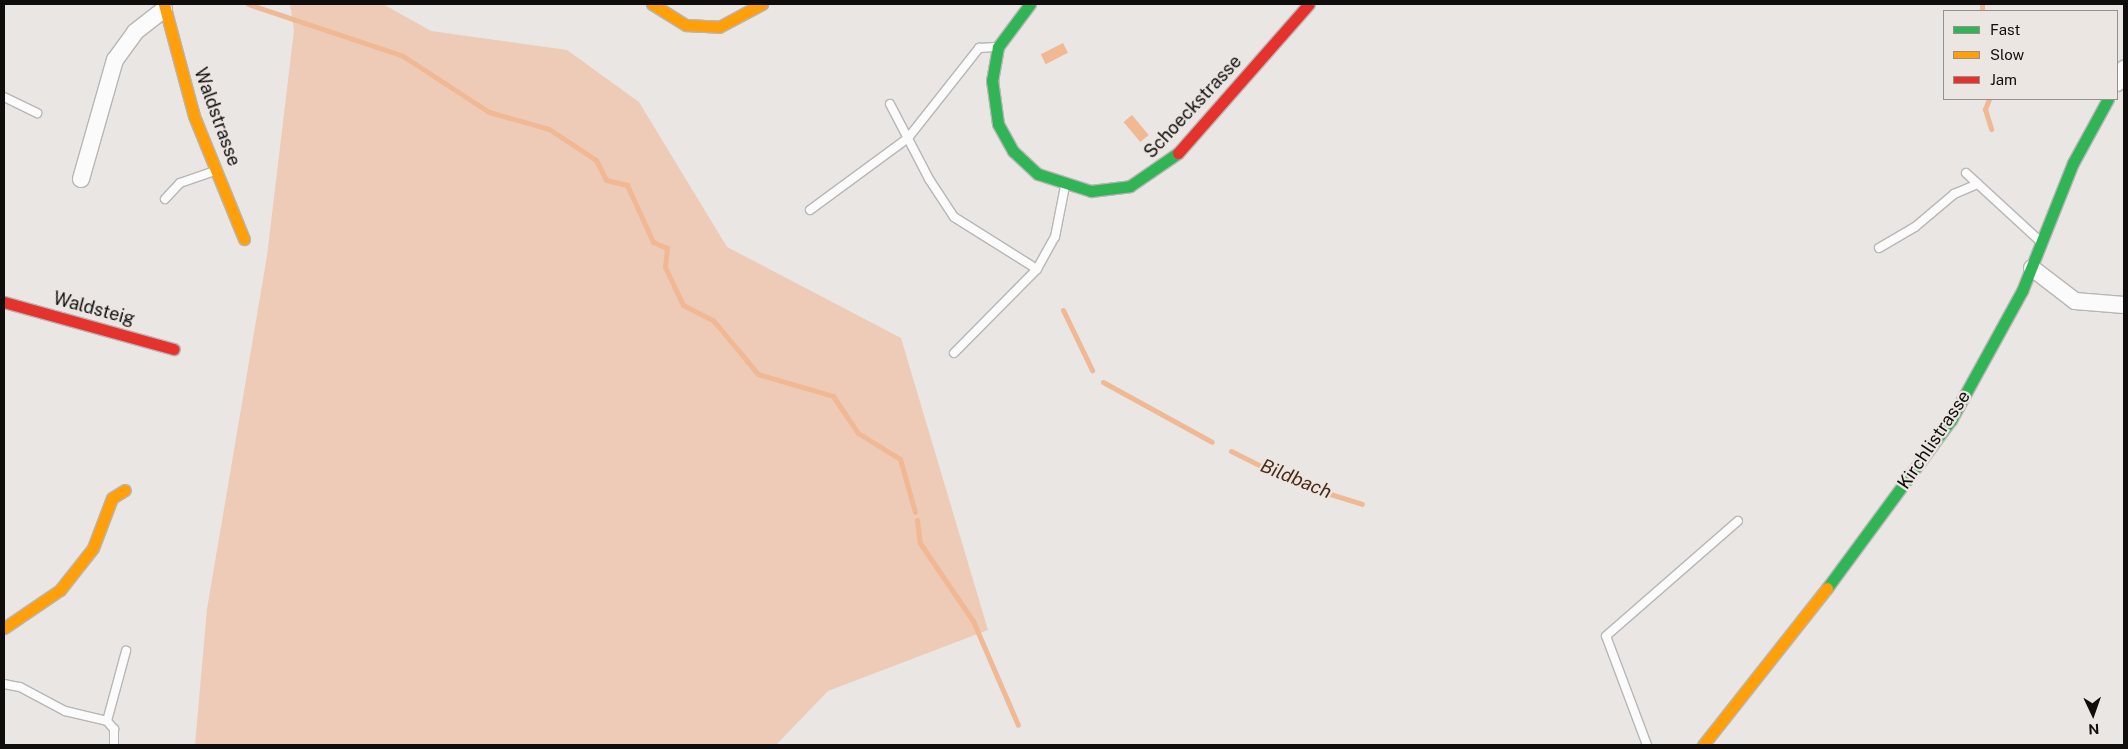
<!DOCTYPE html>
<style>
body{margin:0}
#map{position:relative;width:2128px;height:749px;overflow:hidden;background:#e9e6e4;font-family:"Public Sans",sans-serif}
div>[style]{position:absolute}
.green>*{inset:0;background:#eecbb6}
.water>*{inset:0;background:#f1b894;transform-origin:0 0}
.stream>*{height:5px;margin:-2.5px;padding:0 2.5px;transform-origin:2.5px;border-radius:2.5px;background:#f1b894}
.roads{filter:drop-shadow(1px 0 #b8b6b5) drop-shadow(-1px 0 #b8b6b5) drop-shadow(0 1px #b8b6b5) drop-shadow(0 -1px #b8b6b5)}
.lane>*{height:8px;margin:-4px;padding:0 4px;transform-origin:4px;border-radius:4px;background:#fcfbfb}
.street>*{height:16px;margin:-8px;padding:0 8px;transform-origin:8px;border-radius:8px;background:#fcfbfb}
.fast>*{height:11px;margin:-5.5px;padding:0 5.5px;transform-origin:5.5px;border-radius:5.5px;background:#30b455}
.slow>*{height:11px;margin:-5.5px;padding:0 5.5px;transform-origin:5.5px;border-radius:5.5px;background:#ff9f0a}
.jam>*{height:11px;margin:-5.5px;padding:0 5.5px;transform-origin:5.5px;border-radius:5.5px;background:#e5322d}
span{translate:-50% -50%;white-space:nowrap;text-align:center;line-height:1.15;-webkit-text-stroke:4.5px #ebe6e2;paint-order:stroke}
.street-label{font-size:18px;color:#100e0d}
.water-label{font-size:19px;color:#4c2b16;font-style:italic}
.frame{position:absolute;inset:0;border:5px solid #100e0d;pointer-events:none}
.legend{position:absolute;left:1943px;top:10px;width:175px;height:90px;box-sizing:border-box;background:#ebe6e2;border:1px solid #93908d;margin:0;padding:6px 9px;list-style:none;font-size:15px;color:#100e0d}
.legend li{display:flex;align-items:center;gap:10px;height:25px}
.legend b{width:25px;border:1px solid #93908d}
.north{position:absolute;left:2068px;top:689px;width:50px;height:50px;-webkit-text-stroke:4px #ebe6e2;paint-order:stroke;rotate:177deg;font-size:14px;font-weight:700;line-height:20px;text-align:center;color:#100e0d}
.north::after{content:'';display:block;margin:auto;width:18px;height:22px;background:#100e0d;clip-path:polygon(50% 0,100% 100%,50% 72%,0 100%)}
</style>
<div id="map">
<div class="green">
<div style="clip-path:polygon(290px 4px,383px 4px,431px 31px,567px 50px,639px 102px,727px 247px,901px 338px,988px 630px,828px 691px,776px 745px,195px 745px,207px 609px,267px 256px,294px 30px)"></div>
</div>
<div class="water">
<div style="left:1063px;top:43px;width:11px;height:25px;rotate:63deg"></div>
<div style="left:1132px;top:115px;width:26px;height:11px;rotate:50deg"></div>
</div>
<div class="stream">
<div style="left:248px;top:4px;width:163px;rotate:18.5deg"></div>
<div style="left:403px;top:56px;width:103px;rotate:33.1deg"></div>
<div style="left:489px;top:112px;width:62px;rotate:15.8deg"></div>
<div style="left:549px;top:129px;width:56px;rotate:33.4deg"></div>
<div style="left:596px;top:160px;width:22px;rotate:63deg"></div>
<div style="left:606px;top:180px;width:22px;rotate:13deg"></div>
<div style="left:627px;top:185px;width:63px;rotate:65.5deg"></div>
<div style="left:653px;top:242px;width:15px;rotate:23deg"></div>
<div style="left:667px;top:248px;width:19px;rotate:96deg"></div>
<div style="left:665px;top:267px;width:42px;rotate:64.7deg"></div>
<div style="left:683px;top:305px;width:34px;rotate:27deg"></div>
<div style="left:713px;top:320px;width:70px;rotate:50.2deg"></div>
<div style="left:758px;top:374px;width:78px;rotate:16.3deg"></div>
<div style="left:833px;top:396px;width:45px;rotate:56deg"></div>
<div style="left:858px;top:433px;width:49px;rotate:31.8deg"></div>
<div style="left:900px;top:459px;width:55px;rotate:74.2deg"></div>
<div style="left:1982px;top:11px;width:7px;rotate:-90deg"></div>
<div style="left:1989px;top:99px;width:11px;rotate:112deg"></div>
<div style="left:1985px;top:109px;width:21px;rotate:73deg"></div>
<div style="left:1063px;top:310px;width:67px;rotate:64.2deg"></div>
<div style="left:1103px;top:382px;width:124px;rotate:28.8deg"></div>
<div style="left:1231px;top:451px;width:72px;rotate:26.6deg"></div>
<div style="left:1295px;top:483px;width:70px;rotate:17.4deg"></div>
<div style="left:917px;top:520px;width:23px;rotate:83deg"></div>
<div style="left:920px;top:543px;width:94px;rotate:55.8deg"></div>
<div style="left:973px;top:621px;width:113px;rotate:66.6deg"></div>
</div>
<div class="roads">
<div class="lane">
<div style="left:4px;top:97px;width:37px;rotate:26deg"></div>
<div style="left:890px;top:104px;width:85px;rotate:62.5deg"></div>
<div style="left:929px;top:179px;width:45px;rotate:56.7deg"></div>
<div style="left:954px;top:217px;width:98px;rotate:32.1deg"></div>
<div style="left:1966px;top:173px;width:100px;rotate:42.6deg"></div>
<div style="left:165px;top:199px;width:22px;rotate:-47deg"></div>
<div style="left:180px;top:183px;width:36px;rotate:-19deg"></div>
<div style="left:810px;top:210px;width:122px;rotate:-36.3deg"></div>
<div style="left:908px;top:138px;width:115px;rotate:-51.7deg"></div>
<div style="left:979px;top:48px;width:17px;rotate:-3deg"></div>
<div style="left:1879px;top:248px;width:42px;rotate:-30.3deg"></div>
<div style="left:1915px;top:227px;width:51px;rotate:-40.2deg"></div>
<div style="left:1954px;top:194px;width:26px;rotate:-23deg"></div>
<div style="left:954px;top:353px;width:118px;rotate:-45.3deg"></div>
<div style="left:1037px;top:269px;width:37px;rotate:-61deg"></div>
<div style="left:1055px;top:237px;width:52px;rotate:-78.9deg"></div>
<div style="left:4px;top:684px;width:16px;rotate:11deg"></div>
<div style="left:20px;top:687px;width:51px;rotate:28.1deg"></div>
<div style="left:65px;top:711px;width:43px;rotate:13.4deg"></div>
<div style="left:107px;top:721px;width:11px;rotate:49deg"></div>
<div style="left:114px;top:729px;width:16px;rotate:90deg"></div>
<div style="left:107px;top:721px;width:73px;rotate:-74.8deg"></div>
<div style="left:1647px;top:745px;width:116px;rotate:-110.6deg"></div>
<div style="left:1606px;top:636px;width:175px;rotate:-41.1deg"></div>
</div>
<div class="street">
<div style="left:2117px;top:83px;width:16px;rotate:-63deg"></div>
<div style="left:81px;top:179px;width:124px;rotate:-74.1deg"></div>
<div style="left:115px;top:60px;width:34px;rotate:-54deg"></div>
<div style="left:135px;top:32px;width:37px;rotate:-38deg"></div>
<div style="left:2032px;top:268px;width:54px;rotate:37.5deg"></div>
<div style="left:2075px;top:301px;width:49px;rotate:4.7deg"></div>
</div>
<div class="fast">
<div style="left:1030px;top:4px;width:54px;rotate:126.7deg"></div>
<div style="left:998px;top:47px;width:34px;rotate:100deg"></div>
<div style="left:992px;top:80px;width:44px;rotate:82.2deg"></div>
<div style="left:998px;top:124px;width:31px;rotate:61deg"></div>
<div style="left:1013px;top:151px;width:34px;rotate:43deg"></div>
<div style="left:1038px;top:174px;width:56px;rotate:17.8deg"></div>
<div style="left:1091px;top:191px;width:39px;rotate:-7deg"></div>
<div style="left:1130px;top:186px;width:58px;rotate:-34.5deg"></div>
<div style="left:1827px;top:588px;width:209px;rotate:-53.6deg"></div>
<div style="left:1951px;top:420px;width:147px;rotate:-61.2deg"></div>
<div style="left:2022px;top:291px;width:138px;rotate:-68.3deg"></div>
<div style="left:2073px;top:163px;width:73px;rotate:-61.3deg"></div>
</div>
<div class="slow">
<div style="left:164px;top:4px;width:116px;rotate:75deg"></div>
<div style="left:194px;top:116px;width:133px;rotate:67.9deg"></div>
<div style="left:652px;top:4px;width:40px;rotate:32deg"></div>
<div style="left:686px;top:25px;width:33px;rotate:3deg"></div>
<div style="left:719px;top:27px;width:49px;rotate:-28.1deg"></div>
<div style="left:4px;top:628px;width:68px;rotate:-34.2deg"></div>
<div style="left:60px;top:590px;width:53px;rotate:-51.8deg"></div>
<div style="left:93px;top:548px;width:53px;rotate:-69.2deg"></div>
<div style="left:112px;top:498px;width:15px;rotate:-32deg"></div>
<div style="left:1703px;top:745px;width:200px;rotate:-51.7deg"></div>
</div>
<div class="jam">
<div style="left:1178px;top:153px;width:198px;rotate:-48.7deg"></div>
<div style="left:4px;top:302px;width:176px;rotate:15.5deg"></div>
</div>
</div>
<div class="street-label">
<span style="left:1193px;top:107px;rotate:-47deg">Schoeckstrasse</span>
<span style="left:217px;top:117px;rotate:70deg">Waldstrasse</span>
<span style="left:94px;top:309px;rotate:15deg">Waldsteig</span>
<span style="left:1934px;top:440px;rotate:-56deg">Kirchlistrasse</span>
</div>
<div class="water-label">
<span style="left:1296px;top:479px;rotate:22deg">Bildbach</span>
</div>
<div class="frame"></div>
<ul class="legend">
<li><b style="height:6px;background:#30b455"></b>Fast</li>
<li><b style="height:6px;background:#ff9f0a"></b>Slow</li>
<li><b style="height:6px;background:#e5322d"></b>Jam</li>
</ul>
<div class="north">N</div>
</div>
